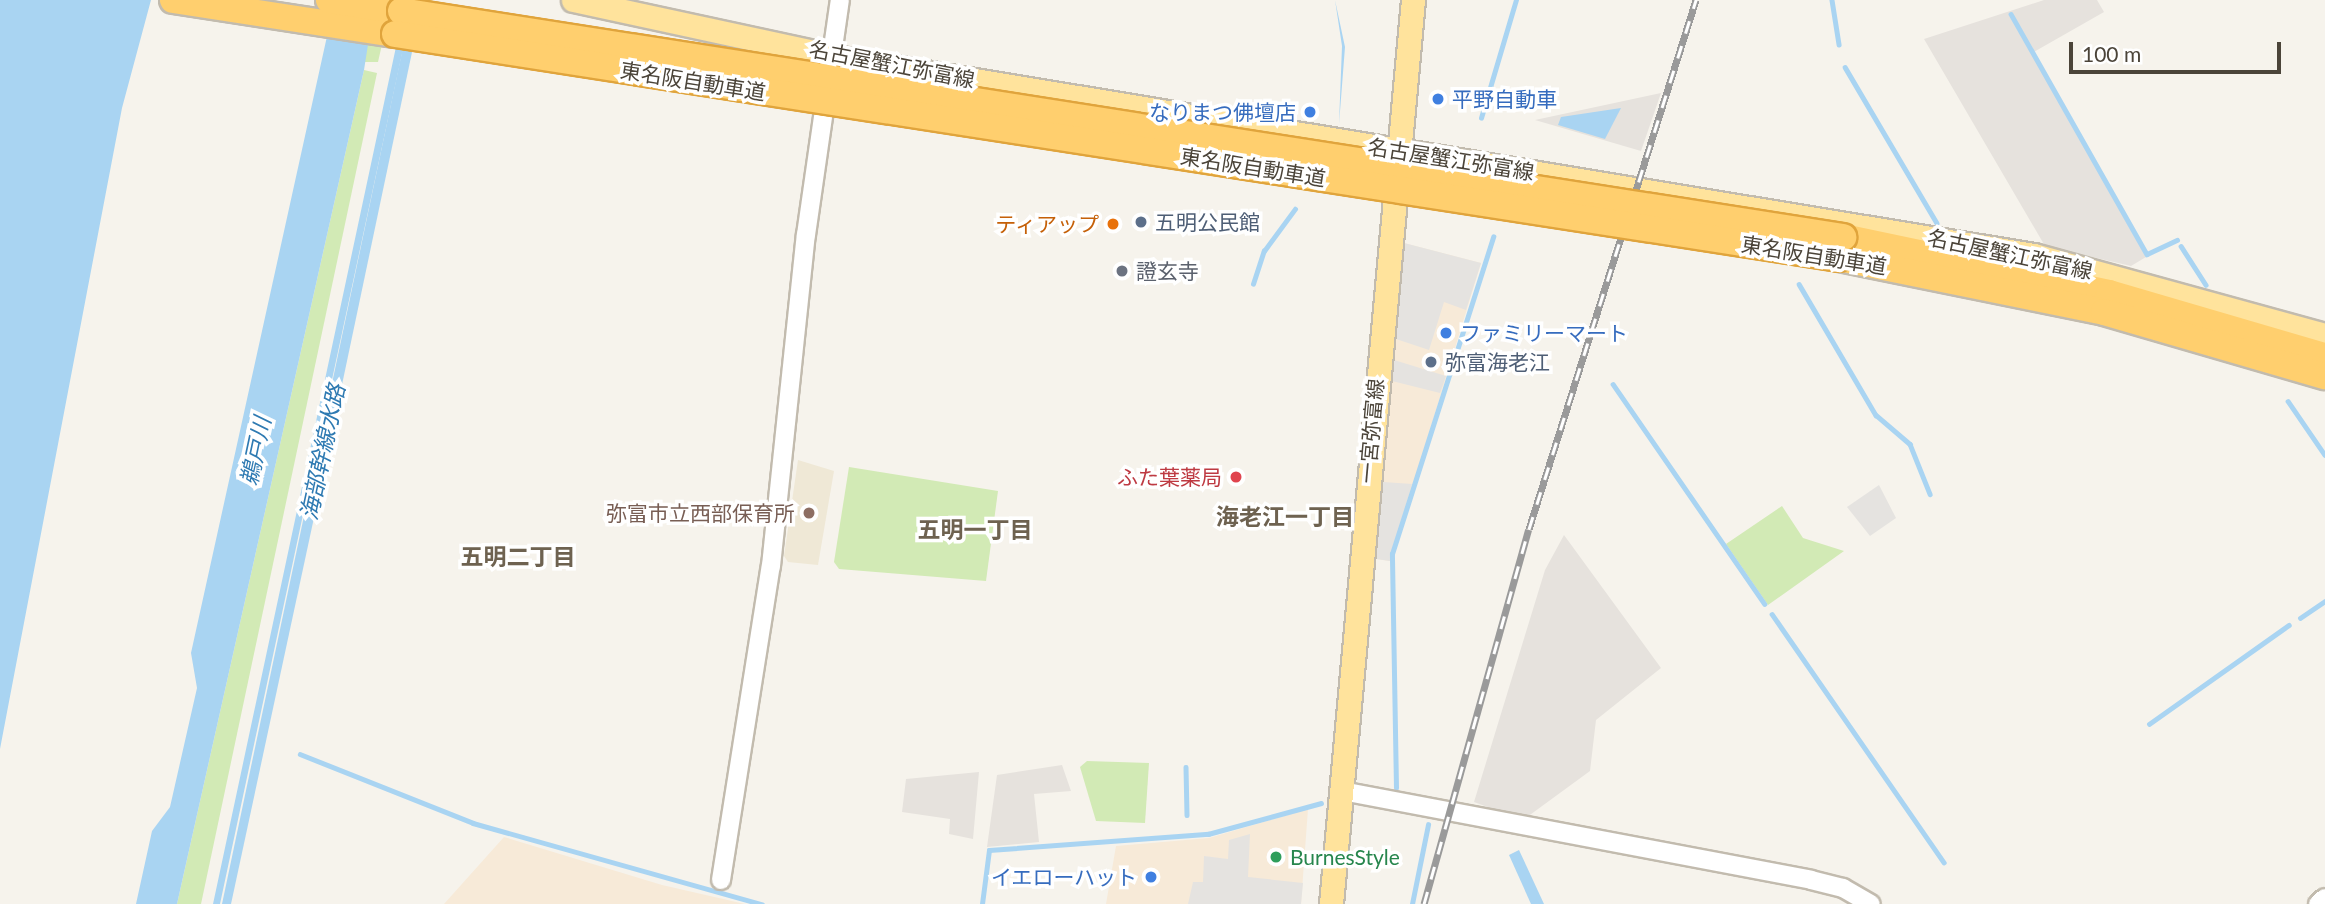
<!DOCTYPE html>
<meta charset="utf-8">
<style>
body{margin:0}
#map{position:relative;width:2325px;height:904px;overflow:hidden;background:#f6f3ec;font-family:Lato,"Noto Sans JP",sans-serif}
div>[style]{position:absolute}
.commercial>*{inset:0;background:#f7ead8}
.industrial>*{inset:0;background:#e6e2dd}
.education>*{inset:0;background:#efe8d6}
.green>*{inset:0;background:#d2eab5}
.parking>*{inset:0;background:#e5e3e0}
.water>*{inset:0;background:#a9d4f2}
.stream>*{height:4.5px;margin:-2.25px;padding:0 2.25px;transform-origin:2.25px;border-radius:2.25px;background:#a9d4f2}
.roads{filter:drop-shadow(2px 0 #c2bbae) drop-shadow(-2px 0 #c2bbae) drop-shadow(0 2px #c2bbae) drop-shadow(0 -2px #c2bbae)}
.minor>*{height:18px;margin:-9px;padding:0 9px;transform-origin:9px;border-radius:9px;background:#fff}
.major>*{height:23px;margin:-11.5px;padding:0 11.5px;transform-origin:11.5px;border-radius:11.5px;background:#ffe39c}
.highway>*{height:26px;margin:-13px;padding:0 13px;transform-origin:13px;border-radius:13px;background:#ffcf6e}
.rail>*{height:7px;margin-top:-3.5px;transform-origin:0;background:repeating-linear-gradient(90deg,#fff 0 13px,#9a9a9a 0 26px);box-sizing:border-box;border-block:2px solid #9a9a9a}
.bridges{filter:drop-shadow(2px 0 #e0a43c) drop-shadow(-2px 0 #e0a43c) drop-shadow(0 2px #e0a43c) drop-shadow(0 -2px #e0a43c)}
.highway-bridge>*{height:26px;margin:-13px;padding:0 13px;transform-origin:13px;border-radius:13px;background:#ffcf6e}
.dots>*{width:19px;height:19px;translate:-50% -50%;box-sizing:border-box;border:4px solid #fff;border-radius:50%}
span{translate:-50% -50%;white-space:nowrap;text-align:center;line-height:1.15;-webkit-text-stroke:7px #fff;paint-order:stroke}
.street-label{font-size:21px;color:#4b4439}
.shop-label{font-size:21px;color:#366cbe}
.left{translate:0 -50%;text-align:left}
.right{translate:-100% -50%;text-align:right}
.service-label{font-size:21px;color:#4e5e75}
.food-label{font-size:21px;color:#c56008}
.worship-label{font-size:21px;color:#5b616d}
.health-label{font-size:21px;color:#be3a42}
.education-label{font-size:21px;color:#785e54}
.leisure-label{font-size:21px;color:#27864d}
.water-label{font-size:23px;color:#2e7ab2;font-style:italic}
.neighbourhood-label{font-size:23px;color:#6e6250;font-weight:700}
.scale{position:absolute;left:2069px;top:42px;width:212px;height:32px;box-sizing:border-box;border:4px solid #4b4439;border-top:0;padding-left:9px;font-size:21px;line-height:24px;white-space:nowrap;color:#4b4439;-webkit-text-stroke:5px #fff;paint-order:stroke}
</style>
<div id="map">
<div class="commercial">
<div style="clip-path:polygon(1404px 243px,1481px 263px,1390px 561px,1376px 559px)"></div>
<div style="clip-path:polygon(1308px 809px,1301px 904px,1106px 904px,1116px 846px,1209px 838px)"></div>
<div style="clip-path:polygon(504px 837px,662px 885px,745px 904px,444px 904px)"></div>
</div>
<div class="industrial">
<div style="clip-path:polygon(2044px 0,2097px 0,2104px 12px,2032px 53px,2146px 257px,2131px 266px,2045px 246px,1924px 39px)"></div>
<div style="clip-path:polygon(1661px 93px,1641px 151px,1535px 120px)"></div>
<div style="clip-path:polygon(1564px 535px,1661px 668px,1596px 720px,1590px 771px,1523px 820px,1474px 802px,1545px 570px)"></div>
<div style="clip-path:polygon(1062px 765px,1071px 791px,1034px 794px,1039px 842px,987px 847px,997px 775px)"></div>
<div style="clip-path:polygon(979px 772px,973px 839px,949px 834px,950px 819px,902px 812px,906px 779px)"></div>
</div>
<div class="education">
<div style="clip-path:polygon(798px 460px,834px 471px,818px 565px,788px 562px,784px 556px)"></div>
</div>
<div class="green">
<div style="clip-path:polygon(375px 0,392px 0,378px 62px,364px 62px)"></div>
<div style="clip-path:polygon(364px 70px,377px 73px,201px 904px,177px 904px)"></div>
<div style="clip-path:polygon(849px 467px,998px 491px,986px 581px,839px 569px,834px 562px)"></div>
<div style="clip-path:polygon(1782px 506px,1803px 538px,1844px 551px,1768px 605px,1726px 544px)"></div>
<div style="clip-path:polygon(1087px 761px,1149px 763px,1145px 823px,1096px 821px,1080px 767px)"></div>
</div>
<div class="parking">
<div style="clip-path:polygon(1404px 243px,1481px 263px,1466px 310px,1444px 302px,1429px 350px,1396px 339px)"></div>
<div style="clip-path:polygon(1394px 360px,1446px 376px,1440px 393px,1392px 381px)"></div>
<div style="clip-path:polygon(1383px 482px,1412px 484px,1390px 561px,1376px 559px)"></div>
<div style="clip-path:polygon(1879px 485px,1896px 518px,1870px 536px,1847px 507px)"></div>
<div style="clip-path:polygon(1250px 834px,1248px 877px,1303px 883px,1301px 904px,1188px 904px,1193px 882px,1203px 882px,1204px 856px,1228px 859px,1229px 840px)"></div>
</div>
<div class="water">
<div style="clip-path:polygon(0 0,151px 0,122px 108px,0 749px)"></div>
<div style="clip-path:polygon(335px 0,375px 0,364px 70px,177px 904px,136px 904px,152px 831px,170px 807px,197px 688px,191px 653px)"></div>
<div style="clip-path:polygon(406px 0,411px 0,403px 49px,304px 510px,220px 904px,213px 904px)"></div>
<div style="clip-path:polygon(413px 0,423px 0,315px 513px,231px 904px,222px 904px)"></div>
<div style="clip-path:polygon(1335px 0,1345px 47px,1339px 124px,1342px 46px)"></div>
<div style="clip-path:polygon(1621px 108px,1605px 139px,1558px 125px,1561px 117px)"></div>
<div style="clip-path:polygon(1519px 850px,1544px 904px,1531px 904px,1509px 855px)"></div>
</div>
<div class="stream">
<div style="left:1832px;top:0;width:45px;rotate:81deg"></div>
<div style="left:2011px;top:14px;width:276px;rotate:60.5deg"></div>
<div style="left:2147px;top:254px;width:33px;rotate:-25deg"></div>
<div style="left:1845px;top:67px;width:181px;rotate:59.5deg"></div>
<div style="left:1481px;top:118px;width:123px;rotate:-73.5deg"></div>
<div style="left:2181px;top:246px;width:46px;rotate:57.3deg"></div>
<div style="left:1253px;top:284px;width:35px;rotate:-72deg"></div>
<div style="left:1264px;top:251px;width:52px;rotate:-53.6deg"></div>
<div style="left:1799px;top:284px;width:152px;rotate:59.6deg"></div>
<div style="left:1876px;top:415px;width:45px;rotate:40.5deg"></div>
<div style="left:1910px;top:444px;width:54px;rotate:68.2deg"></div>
<div style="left:1613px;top:384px;width:267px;rotate:55.4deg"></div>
<div style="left:2288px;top:401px;width:65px;rotate:55.6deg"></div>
<div style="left:1772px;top:614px;width:302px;rotate:55.3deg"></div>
<div style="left:2300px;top:618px;width:30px;rotate:-34deg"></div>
<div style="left:2149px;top:724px;width:171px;rotate:-35.3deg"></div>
<div style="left:300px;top:754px;width:186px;rotate:21.7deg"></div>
<div style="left:473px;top:823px;width:300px;rotate:15.7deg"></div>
<div style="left:1186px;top:767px;width:48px;rotate:88.8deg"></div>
<div style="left:1396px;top:788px;width:234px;rotate:-91deg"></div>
<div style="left:1392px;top:554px;width:333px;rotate:-72.3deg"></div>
<div style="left:982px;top:904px;width:54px;rotate:-82.6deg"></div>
<div style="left:989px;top:850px;width:220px;rotate:-4.2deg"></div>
<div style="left:1208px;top:834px;width:117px;rotate:-15.3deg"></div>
<div style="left:1412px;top:904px;width:81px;rotate:-78.6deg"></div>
</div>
<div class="roads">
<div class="minor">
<div style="left:1342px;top:791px;width:477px;rotate:10.7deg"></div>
<div style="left:1811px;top:880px;width:33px;rotate:14deg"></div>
<div style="left:1843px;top:888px;width:32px;rotate:30deg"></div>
<div style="left:721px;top:880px;width:318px;rotate:-81deg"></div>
<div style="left:771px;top:566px;width:333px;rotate:-84deg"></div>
<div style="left:806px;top:235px;width:237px;rotate:-81.8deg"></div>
<div style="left:2318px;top:904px;width:9px;rotate:-41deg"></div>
</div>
<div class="major">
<div style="left:573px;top:0;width:280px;rotate:12.2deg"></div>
<div style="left:847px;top:59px;width:1203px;rotate:9.38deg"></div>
<div style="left:2034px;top:255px;width:302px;rotate:15.4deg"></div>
<div style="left:1331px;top:904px;width:908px;rotate:-84.82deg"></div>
</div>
<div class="highway">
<div style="left:173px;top:0;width:225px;rotate:8.7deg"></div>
<div style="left:329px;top:0;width:73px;rotate:8.7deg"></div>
<div style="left:1843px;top:237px;width:272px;rotate:11.9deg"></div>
<div style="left:2109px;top:293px;width:225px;rotate:16.3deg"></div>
<div style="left:1839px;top:258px;width:270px;rotate:11.5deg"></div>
<div style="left:2104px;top:312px;width:230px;rotate:16.2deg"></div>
</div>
</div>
<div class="rail">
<div style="left:1424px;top:904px;width:389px;rotate:-74.4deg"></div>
<div style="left:1529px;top:529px;width:555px;rotate:-72.48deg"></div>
</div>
<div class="bridges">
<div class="highway-bridge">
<div style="left:401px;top:11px;width:1460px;rotate:8.91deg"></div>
<div style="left:395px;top:34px;width:1461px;rotate:8.82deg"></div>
</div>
</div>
<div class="dots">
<div style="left:1438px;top:99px;background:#3f7fe0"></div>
<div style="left:1310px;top:112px;background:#3f7fe0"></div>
<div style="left:1141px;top:222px;background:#5c6f8a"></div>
<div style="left:1113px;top:224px;background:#e8710a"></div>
<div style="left:1122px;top:271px;background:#6b7280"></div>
<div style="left:1446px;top:333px;background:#3f7fe0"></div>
<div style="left:1431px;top:362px;background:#5c6f8a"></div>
<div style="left:1236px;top:477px;background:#e0444e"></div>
<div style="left:809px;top:513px;background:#8d6e63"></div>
<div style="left:1276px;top:857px;background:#2e9e5b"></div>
<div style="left:1151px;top:877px;background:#3f7fe0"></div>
</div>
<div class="street-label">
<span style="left:892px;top:64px;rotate:11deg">名古屋蟹江弥富線</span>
<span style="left:693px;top:81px;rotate:9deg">東名阪自動車道</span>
<span style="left:1451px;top:159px;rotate:9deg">名古屋蟹江弥富線</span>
<span style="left:1253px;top:167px;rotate:9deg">東名阪自動車道</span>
<span style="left:2010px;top:254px;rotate:12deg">名古屋蟹江弥富線</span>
<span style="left:1814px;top:255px;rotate:9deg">東名阪自動車道</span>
<span style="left:1371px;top:431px;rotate:-85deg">一宮弥富線</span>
</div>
<div class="shop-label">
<span class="left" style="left:1452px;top:99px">平野自動車</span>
<span class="right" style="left:1296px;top:112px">なりまつ佛壇店</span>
<span class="left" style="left:1460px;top:333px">ファミリーマート</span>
<span class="right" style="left:1137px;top:877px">イエローハット</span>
</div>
<div class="service-label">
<span class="left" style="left:1155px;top:222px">五明公民館</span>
<span class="left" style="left:1445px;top:362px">弥富海老江</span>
</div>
<div class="food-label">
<span class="right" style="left:1099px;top:224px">ティアップ</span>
</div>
<div class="worship-label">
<span class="left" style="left:1136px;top:271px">證玄寺</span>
</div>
<div class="health-label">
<span class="right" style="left:1222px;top:477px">ふた葉薬局</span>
</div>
<div class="education-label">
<span class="right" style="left:795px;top:513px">弥富市立西部保育所</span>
</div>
<div class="leisure-label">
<span class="left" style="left:1290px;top:857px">BurnesStyle</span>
</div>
<div class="water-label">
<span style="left:255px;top:451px;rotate:-78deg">鵜戸川</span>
<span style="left:322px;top:452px;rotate:-78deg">海部幹線水路</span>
</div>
<div class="neighbourhood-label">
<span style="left:1285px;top:516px">海老江一丁目</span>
<span style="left:975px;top:529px">五明一丁目</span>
<span style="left:518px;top:556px">五明二丁目</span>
</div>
<div class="scale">100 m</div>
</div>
